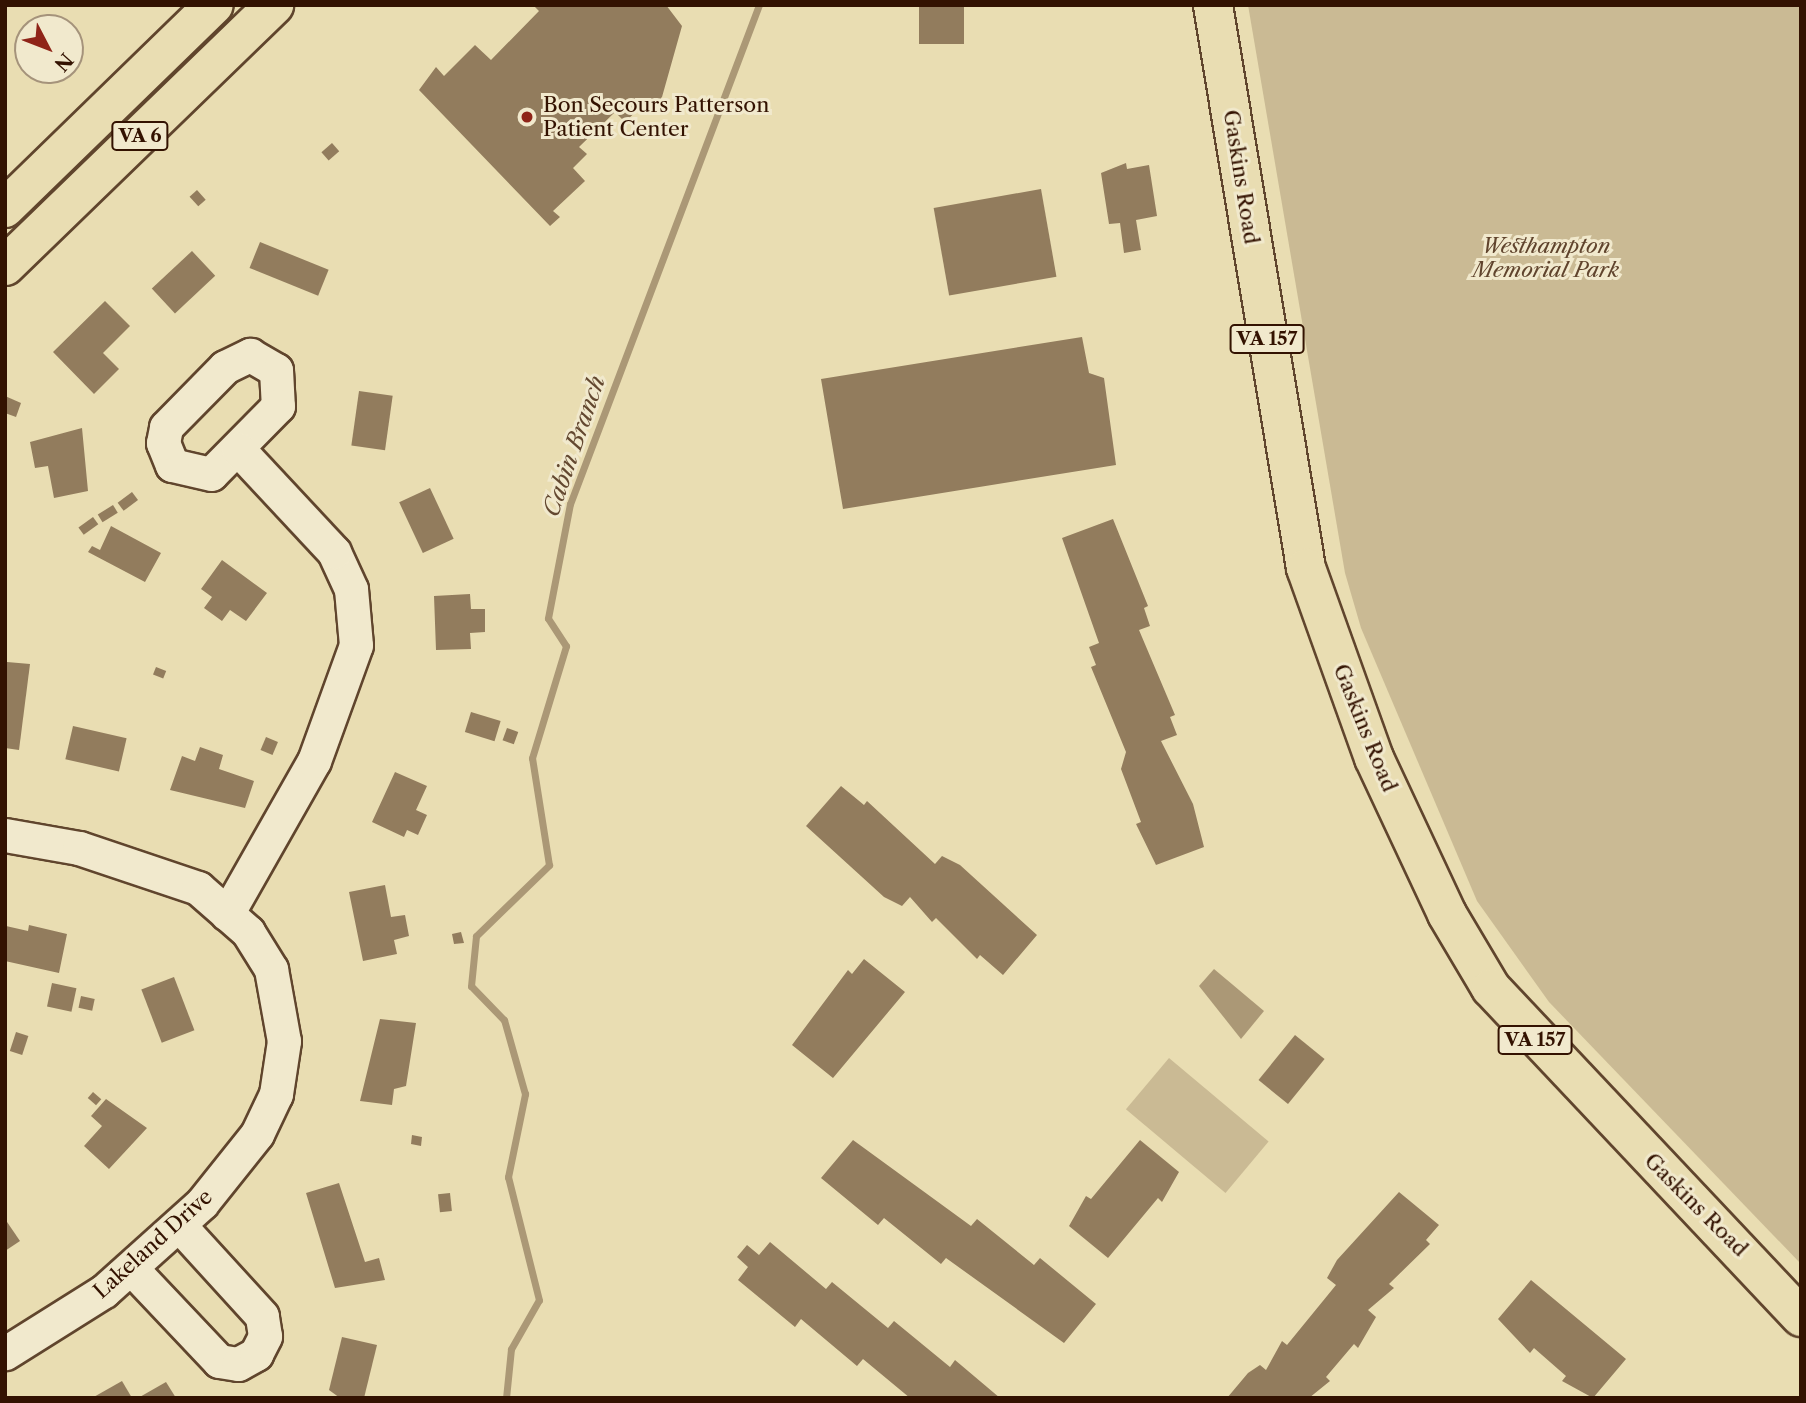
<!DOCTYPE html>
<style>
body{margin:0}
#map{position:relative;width:1806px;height:1403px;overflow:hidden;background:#e9ddb2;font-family:"Libre Caslon Text",serif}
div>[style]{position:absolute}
.green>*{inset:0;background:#caba94;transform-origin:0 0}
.water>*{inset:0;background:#ab9876}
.stream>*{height:7px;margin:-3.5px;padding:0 3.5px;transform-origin:3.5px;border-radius:3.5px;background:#ab9876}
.building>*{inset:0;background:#927c5d;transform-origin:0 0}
.roads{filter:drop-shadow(2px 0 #60452d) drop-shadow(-2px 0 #60452d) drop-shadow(0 2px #60452d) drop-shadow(0 -2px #60452d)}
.minor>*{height:33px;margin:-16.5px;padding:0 16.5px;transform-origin:16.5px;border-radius:16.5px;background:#f1e9cd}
.major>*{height:38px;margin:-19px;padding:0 19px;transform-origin:19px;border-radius:19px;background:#e9ddb2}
.dots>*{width:19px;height:19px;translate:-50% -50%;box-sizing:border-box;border:4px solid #f1e9cd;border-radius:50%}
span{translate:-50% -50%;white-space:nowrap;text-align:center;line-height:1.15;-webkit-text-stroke:6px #f1e9cd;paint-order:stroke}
.shield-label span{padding:2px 5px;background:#f1e9cd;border:2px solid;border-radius:5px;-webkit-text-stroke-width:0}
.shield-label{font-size:19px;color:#331201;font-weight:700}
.poi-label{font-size:21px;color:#331201}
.left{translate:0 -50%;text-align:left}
.street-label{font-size:21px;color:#331201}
.park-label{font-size:21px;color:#60442d;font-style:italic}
.water-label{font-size:23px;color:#634830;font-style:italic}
.frame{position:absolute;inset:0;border:7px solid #331201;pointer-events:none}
.north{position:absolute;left:14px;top:14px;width:70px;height:70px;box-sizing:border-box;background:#f1e9cd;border:2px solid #a5937b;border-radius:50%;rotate:132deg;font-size:19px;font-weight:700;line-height:28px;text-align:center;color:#331201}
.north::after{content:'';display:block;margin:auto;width:24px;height:32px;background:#8f2418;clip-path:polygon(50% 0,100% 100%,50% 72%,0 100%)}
</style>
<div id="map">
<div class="green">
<div style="clip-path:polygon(1248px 5px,1801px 5px,1801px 1264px,1549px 1002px,1477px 901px,1361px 628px,1345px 573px)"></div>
<div style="left:1169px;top:1058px;width:130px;height:67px;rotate:40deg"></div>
</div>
<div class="water">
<div style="clip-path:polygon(1214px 969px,1264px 1011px,1241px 1039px,1199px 986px)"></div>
</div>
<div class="stream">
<div style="left:506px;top:1398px;width:49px;rotate:-84.2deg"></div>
<div style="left:511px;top:1349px;width:56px;rotate:-60.3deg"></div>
<div style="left:539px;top:1300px;width:127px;rotate:-104.1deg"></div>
<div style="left:508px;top:1177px;width:85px;rotate:-78.4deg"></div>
<div style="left:525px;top:1094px;width:77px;rotate:-105.8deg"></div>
<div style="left:504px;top:1020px;width:47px;rotate:-134.1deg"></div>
<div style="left:471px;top:986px;width:50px;rotate:-84.3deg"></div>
<div style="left:476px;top:936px;width:102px;rotate:-44.2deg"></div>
<div style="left:549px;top:865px;width:108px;rotate:-99deg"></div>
<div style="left:532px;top:758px;width:117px;rotate:-73.1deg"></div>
<div style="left:566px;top:646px;width:33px;rotate:-123deg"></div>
<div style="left:548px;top:618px;width:116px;rotate:-79.1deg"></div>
<div style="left:570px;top:504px;width:534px;rotate:-69.26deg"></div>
</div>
<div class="building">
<div style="clip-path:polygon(533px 5px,666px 5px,682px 26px,662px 97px,653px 106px,647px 101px,625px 122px,615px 112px,579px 147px,587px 154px,573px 168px,585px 181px,553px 211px,560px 217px,550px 226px,419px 90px,436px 67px,444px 76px,475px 45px,491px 60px,539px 11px)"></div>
<div style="left:919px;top:5px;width:45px;height:39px"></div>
<div style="left:332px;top:143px;width:11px;height:14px;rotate:49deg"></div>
<div style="clip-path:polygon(1126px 163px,1127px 169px,1149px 165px,1157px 216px,1136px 220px,1141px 250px,1124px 253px,1120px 223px,1109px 224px,1101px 173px)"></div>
<div style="left:1041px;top:189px;width:89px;height:109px;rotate:80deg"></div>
<div style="left:197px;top:190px;width:13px;height:10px;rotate:48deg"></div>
<div style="left:260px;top:242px;width:74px;height:28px;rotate:22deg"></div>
<div style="left:192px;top:251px;width:34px;height:55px;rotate:47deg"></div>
<div style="clip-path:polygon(105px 301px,130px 326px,103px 353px,119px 369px,94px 394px,53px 352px)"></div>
<div style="clip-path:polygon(1082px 337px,1089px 373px,1104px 378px,1116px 465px,843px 509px,821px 379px)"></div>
<div style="left:359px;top:391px;width:34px;height:55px;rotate:8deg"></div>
<div style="clip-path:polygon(5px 396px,21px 403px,16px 417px,5px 413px)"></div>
<div style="clip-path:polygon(82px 428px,88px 491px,54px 498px,48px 466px,35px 468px,30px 442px)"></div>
<div style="left:430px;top:488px;width:56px;height:34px;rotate:65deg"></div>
<div style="left:132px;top:492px;width:10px;height:18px;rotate:53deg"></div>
<div style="left:113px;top:505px;width:9px;height:18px;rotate:58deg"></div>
<div style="left:93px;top:517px;width:9px;height:18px;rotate:54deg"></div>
<div style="clip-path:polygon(1113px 519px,1148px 606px,1144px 608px,1150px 626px,1139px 630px,1175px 715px,1170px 717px,1177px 735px,1161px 741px,1193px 804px,1204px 847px,1156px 865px,1136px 824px,1141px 822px,1121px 769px,1126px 752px,1091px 667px,1096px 665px,1089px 647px,1099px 643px,1062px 538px)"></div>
<div style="clip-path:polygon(111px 526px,161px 553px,145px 582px,88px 552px,92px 546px,100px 550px)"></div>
<div style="clip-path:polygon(222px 560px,267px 593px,246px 621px,230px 610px,222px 621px,204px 608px,212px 597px,201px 589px)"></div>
<div style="clip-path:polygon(470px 594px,471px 609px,485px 609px,485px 632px,470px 633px,471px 649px,436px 650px,434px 596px)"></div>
<div style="clip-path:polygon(7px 662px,30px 664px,19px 750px,5px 748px)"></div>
<div style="left:156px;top:667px;width:11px;height:8px;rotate:22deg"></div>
<div style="left:471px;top:712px;width:31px;height:21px;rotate:17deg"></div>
<div style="left:73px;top:726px;width:55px;height:34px;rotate:13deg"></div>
<div style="left:507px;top:728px;width:12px;height:13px;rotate:20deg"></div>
<div style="left:266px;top:737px;width:13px;height:14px;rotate:23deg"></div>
<div style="clip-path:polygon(200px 747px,223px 755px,219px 769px,254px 781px,245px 808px,170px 790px,182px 756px,195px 761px)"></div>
<div style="clip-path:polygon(395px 772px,427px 786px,416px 810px,427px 815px,418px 835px,407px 830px,404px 837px,372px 822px)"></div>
<div style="clip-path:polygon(841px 786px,864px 805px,867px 801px,935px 864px,942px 856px,960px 865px,1037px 935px,1003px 975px,980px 955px,977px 959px,936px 918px,932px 922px,910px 897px,902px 906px,884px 897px,806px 826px)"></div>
<div style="clip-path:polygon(385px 885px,391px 917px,405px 915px,409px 936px,394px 940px,397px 954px,363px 961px,349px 892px)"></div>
<div style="clip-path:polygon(29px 925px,67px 934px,59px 973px,5px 961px,6px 926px,28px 931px)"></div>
<div style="clip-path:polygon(461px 932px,464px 943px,454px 944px,452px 934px)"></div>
<div style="clip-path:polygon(864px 959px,905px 992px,833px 1078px,792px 1045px,848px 970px,852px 974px)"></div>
<div style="left:174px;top:977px;width:57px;height:35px;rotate:69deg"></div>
<div style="left:52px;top:983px;width:25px;height:24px;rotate:12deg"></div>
<div style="left:81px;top:996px;width:14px;height:12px;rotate:12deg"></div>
<div style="clip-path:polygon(380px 1019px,416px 1023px,406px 1086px,394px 1089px,392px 1105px,360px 1101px)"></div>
<div style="left:16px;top:1032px;width:13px;height:20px;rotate:18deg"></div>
<div style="left:1295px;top:1035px;width:38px;height:58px;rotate:39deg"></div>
<div style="left:93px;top:1092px;width:11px;height:8px;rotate:41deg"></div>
<div style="clip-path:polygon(106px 1099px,147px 1128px,109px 1169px,84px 1146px,102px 1126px,91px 1116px)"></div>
<div style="clip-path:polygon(412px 1135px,422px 1137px,421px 1146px,411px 1144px)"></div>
<div style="clip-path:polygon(853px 1140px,971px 1226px,977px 1219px,1034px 1265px,1040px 1258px,1096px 1304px,1064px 1343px,946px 1258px,941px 1264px,884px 1218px,878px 1225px,821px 1178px)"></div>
<div style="clip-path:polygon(1140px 1140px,1179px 1172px,1162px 1202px,1158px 1198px,1108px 1258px,1069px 1226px,1086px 1196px,1091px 1199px)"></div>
<div style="clip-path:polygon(339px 1183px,365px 1262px,379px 1258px,385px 1280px,335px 1288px,306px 1193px)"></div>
<div style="clip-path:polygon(1399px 1192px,1439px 1225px,1426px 1240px,1430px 1244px,1389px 1284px,1394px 1288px,1368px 1310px,1376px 1317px,1358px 1348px,1354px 1344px,1326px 1377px,1330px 1381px,1309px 1398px,1227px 1398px,1248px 1373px,1260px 1365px,1266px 1370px,1282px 1341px,1287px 1345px,1336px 1285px,1327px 1278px,1337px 1260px)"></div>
<div style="left:450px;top:1193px;width:18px;height:12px;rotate:84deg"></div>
<div style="clip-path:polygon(5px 1219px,20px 1241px,5px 1251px)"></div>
<div style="clip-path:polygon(770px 1242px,826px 1289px,832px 1282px,888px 1328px,894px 1321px,950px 1367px,955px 1360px,1000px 1398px,910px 1398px,863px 1359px,857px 1366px,801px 1319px,795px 1327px,738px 1280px,748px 1267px,737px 1257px,747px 1245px,759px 1255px)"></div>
<div style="clip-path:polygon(1531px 1280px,1626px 1359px,1593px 1398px,1562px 1381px,1566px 1376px,1534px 1348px,1530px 1353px,1498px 1319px)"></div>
<div style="clip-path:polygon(342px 1337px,377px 1345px,364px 1398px,340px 1398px,329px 1390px)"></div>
<div style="clip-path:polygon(122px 1381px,132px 1398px,92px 1398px)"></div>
<div style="clip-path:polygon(166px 1382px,176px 1398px,138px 1398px)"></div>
</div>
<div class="roads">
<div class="minor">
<div style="left:250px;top:355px;width:30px;rotate:30deg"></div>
<div style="left:276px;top:370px;width:36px;rotate:87deg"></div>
<div style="left:278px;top:406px;width:95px;rotate:134.6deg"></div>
<div style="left:211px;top:474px;width:40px;rotate:-167deg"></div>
<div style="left:172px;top:465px;width:24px;rotate:-112deg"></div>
<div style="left:163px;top:443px;width:16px;rotate:-79deg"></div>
<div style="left:166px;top:427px;width:84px;rotate:-45.5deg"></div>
<div style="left:225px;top:367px;width:28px;rotate:-26deg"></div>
<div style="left:5px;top:835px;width:75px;rotate:10deg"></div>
<div style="left:79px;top:848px;width:126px;rotate:18.6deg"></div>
<div style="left:198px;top:888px;width:67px;rotate:41.3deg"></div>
<div style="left:248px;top:932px;width:44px;rotate:58.1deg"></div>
<div style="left:271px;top:969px;width:73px;rotate:79.8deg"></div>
<div style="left:284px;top:1041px;width:54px;rotate:98.6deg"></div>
<div style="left:276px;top:1094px;width:44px;rotate:115.4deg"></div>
<div style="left:257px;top:1134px;width:88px;rotate:128.6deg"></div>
<div style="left:202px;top:1203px;width:132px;rotate:138.1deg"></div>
<div style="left:104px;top:1291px;width:117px;rotate:147.9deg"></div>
<div style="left:227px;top:914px;width:176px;rotate:-60.4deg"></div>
<div style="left:314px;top:761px;width:123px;rotate:-70.1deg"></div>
<div style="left:356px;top:645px;width:56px;rotate:-95.1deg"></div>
<div style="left:351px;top:589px;width:41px;rotate:-114.7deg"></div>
<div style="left:334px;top:552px;width:141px;rotate:-133deg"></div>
<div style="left:131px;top:1268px;width:128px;rotate:46.6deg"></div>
<div style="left:219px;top:1361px;width:19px;rotate:9deg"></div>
<div style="left:238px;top:1364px;width:21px;rotate:-29deg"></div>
<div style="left:256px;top:1354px;width:20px;rotate:-63deg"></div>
<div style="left:265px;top:1336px;width:20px;rotate:-99deg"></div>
<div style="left:262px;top:1316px;width:123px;rotate:-132.4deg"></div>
</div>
<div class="major">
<div style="left:1213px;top:5px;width:571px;rotate:80.62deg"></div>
<div style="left:1306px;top:568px;width:202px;rotate:70.3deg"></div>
<div style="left:1374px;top:758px;width:172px;rotate:64.9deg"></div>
<div style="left:1447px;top:914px;width:86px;rotate:59.3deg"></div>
<div style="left:1491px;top:988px;width:452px;rotate:46.7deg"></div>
<div style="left:5px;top:208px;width:291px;rotate:-44.2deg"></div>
<div style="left:5px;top:266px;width:375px;rotate:-44.1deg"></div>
</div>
</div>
<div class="dots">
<div style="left:527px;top:117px;background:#8f2418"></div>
</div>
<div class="shield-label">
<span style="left:140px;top:136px">VA 6</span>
<span style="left:1267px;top:339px">VA 157</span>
<span style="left:1535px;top:1040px">VA 157</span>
</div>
<div class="poi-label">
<span class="left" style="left:543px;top:117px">Bon Secours Patterson<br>Patient Center</span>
</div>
<div class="street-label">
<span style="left:1241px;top:177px;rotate:81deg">Gaskins Road</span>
<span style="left:1365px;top:728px;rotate:68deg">Gaskins Road</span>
<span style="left:1696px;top:1205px;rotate:45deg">Gaskins Road</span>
<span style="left:153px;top:1244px;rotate:-42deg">Lakeland Drive</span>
</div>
<div class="park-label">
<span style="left:1546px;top:258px">Westhampton<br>Memorial Park</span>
</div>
<div class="water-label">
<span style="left:574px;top:446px;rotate:-71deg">Cabin Branch</span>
</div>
<div class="frame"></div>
<div class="north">N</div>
</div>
